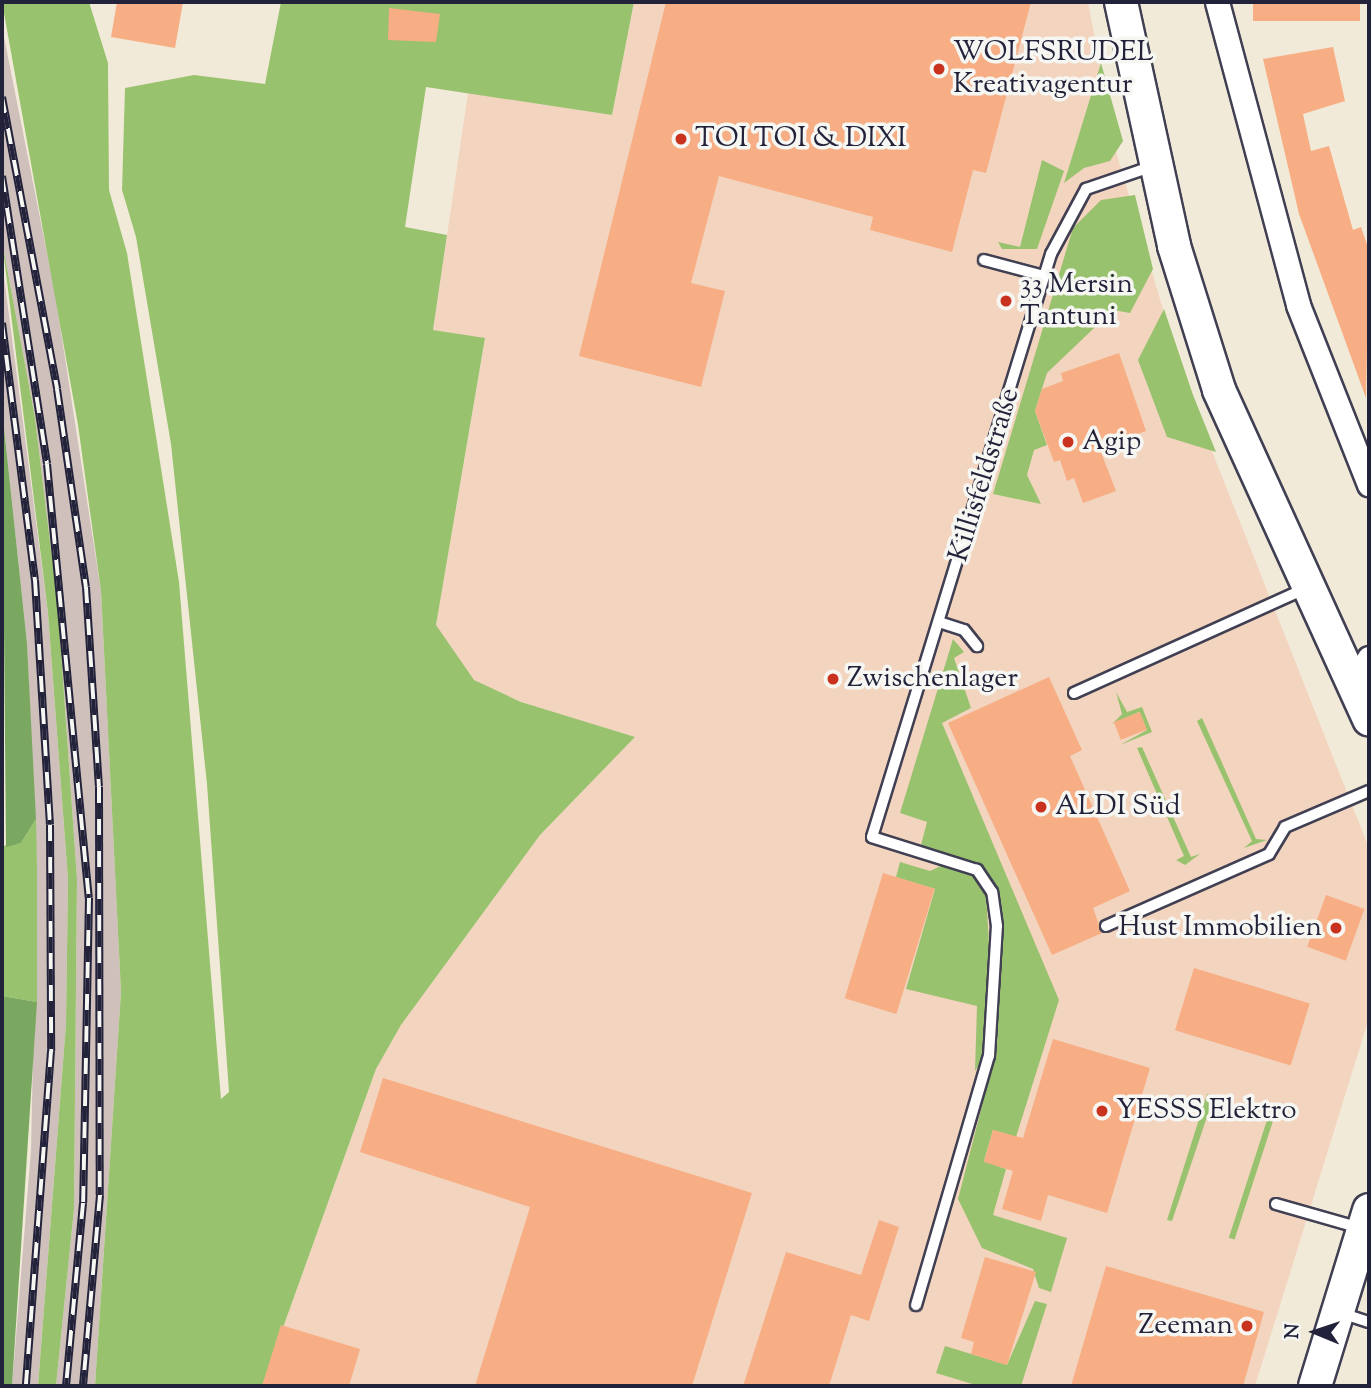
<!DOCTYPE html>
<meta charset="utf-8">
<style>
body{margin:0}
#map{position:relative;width:1371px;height:1388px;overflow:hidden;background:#f2ead9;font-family:"Sorts Mill Goudy",serif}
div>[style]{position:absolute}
.built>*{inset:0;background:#f3d4bf}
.industrial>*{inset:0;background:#cfc0bb}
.green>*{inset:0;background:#99c26e;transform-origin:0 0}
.forest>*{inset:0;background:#7aa861}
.building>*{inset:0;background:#f7ae84;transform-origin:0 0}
.roads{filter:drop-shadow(2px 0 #414053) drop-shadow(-2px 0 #414053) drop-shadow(0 2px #414053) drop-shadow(0 -2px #414053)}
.service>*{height:10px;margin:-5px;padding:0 5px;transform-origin:5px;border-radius:5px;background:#fff}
.minor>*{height:23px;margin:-11.5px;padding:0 11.5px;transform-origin:11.5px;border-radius:11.5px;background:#fff}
.secondary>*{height:32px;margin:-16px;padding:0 16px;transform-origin:16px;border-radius:16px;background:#fff}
.rail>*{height:8px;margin-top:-4px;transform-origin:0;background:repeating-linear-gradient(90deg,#f6f6f2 0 16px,#22223b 0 32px);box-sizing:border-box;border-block:2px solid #22223b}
.dots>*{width:19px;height:19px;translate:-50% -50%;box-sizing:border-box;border:4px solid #f6f6f2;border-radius:50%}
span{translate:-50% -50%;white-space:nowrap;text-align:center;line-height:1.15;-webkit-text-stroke:7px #f6f6f2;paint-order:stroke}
.poi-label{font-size:28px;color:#22223b}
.left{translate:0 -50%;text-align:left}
.right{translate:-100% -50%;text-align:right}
.street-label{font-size:28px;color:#22223b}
.frame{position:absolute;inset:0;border:4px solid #22223b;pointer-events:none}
.north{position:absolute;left:1280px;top:1297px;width:70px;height:70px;-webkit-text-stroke:5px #f6f6f2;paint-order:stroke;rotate:272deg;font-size:19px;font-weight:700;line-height:28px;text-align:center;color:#22223b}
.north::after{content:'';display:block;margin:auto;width:24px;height:32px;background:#22223b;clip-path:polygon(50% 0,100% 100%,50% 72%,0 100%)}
</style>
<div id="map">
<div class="built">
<div style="clip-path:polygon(634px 2px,1088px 2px,1117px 155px,1185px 383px,1369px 848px,1369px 1018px,1255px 1386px,262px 1386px,376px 1069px,401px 1025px,540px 835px,634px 738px,521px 702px,399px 646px,436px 624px,485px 339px,433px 330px,468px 93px,612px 115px)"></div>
</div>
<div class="industrial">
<div style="clip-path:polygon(2px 27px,55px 293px,101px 591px,121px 992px,95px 1386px,56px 1386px,74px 1209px,77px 879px,58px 608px,35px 418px,2px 241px)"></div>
<div style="clip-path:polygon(2px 262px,48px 613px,68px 879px,66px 1024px,38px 1386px,12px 1386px,31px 1150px,37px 864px,27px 643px,2px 409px)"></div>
</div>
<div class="green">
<div style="clip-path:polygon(2px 2px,89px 2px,108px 63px,109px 190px,127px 253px,179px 582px,221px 1099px,229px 1092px,207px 784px,171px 444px,136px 237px,122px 190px,125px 88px,194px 75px,265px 84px,281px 2px,634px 2px,612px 115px,426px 87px,405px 227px,447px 235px,433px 330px,485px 338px,436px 625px,474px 680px,521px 702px,635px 737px,540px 835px,401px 1025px,376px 1069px,262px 1386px,95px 1386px,121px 992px,101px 591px,78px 425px)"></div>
<div style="clip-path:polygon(1101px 63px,1123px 141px,1110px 161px,1084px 168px,1064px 183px)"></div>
<div style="clip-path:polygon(1042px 160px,1064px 171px,1037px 249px,1002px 249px,998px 242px,1020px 247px)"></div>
<div style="clip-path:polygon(1135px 195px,1153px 269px,1130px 313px,1113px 310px,1047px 373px,1035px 411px,1047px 445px,1034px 450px,1027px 475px,1041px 504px,993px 494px,1073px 228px,1101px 200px)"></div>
<div style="clip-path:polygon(2px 241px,35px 418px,58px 608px,77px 879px,74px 1209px,56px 1386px,38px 1386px,66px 1024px,68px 879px,48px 613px)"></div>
<div style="clip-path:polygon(1164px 309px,1193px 395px,1216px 452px,1167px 437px,1138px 360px)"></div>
<div style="clip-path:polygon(953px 639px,964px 652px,954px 658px,971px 708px,942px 723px,1059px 1000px,1016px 1137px,993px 1130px,984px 1161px,1006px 1169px,993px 1215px,1067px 1238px,1051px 1292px,1039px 1288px,1033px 1269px,982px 1248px,958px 1199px,997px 1048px,1002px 910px,983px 868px,921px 845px,927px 822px,900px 813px)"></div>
<div style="clip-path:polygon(1116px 692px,1127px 712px,1142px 707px,1152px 732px,1120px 745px,1147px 730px,1139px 712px,1112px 724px,1122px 714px)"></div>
<div style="clip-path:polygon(1202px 718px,1256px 839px,1267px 840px,1244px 848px,1252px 841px,1197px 721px)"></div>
<div style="clip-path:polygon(1142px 747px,1191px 857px,1200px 854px,1185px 865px,1176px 860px,1184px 856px,1137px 748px)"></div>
<div style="clip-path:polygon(36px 819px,37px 864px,37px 1002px,2px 996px,2px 846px,21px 843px)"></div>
<div style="clip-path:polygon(900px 862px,930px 871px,947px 863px,970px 871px,986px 894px,990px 960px,984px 1057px,975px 1071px,977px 1006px,906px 989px,935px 889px,896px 877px)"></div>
<div style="clip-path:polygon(1207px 1094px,1214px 1096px,1172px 1221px,1167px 1220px)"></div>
<div style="left:1269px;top:1114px;width:6px;height:130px;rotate:18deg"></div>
<div style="clip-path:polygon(1035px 1301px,1047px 1304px,1021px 1386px,979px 1386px,936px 1373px,945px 1346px,1007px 1365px)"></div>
</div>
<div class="forest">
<div style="clip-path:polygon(2px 409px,27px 643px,36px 819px,21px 843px,6px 847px)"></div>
<div style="clip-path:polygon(2px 996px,37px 1002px,12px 1386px,2px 1386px)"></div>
</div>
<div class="building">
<div style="clip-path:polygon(117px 2px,183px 2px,175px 48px,111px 37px)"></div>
<div style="clip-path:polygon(666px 2px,1031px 2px,986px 173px,973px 170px,952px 252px,870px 230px,873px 217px,719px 176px,691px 283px,725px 291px,701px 387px,579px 356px)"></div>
<div style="left:1253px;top:2px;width:107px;height:19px"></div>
<div style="clip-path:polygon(389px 8px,440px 14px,436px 42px,388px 40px)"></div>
<div style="clip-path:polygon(1333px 47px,1345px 101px,1303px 114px,1311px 151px,1329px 146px,1353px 230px,1361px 227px,1369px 250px,1366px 398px,1299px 214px,1263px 59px)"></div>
<div style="clip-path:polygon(1119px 353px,1146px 431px,1099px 447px,1116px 491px,1083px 503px,1074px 478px,1067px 481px,1060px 460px,1054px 462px,1035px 411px,1042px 389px,1063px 381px,1061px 373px)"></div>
<div style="clip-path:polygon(1049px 677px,1082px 750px,1070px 756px,1130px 891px,1093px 908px,1102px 933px,1052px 955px,948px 723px)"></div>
<div style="left:1140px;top:712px;width:19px;height:28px;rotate:69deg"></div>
<div style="left:883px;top:873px;width:54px;height:131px;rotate:17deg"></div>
<div style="left:1326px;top:895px;width:41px;height:55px;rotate:20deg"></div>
<div style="left:1194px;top:968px;width:121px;height:65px;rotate:17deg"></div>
<div style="clip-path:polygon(1053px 1039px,1150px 1068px,1107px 1213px,1048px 1195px,1041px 1221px,1002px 1209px,1013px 1171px,984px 1162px,993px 1130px,1023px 1138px)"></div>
<div style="clip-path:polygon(383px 1078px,752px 1193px,692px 1386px,475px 1386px,530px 1207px,360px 1152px)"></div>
<div style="clip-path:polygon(879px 1220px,899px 1227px,869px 1321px,851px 1315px,829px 1386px,743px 1386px,786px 1252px,861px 1275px)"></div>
<div style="clip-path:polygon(985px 1257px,1036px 1272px,1007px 1365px,971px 1354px,974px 1342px,961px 1338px)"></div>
<div style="clip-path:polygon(1106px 1266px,1264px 1312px,1243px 1386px,1071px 1386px)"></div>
<div style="clip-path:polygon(281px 1325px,360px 1349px,349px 1386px,262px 1386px)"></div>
</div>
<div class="roads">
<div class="service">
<div style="left:984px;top:260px;width:62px;rotate:14.9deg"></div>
<div style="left:939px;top:622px;width:26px;rotate:18deg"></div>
<div style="left:964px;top:630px;width:21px;rotate:51deg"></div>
<div style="left:1074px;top:693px;width:256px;rotate:-24.3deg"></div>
<div style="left:1106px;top:926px;width:178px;rotate:-23.8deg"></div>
<div style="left:1269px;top:854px;width:31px;rotate:-59deg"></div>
<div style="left:1285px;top:827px;width:91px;rotate:-23.2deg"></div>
<div style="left:1276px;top:1204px;width:87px;rotate:15.9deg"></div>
<div style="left:916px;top:1305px;width:259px;rotate:-73.7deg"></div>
<div style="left:989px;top:1056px;width:130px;rotate:-86.5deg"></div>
<div style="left:997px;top:926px;width:34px;rotate:-98deg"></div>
<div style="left:992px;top:892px;width:27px;rotate:-124deg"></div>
<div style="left:977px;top:870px;width:110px;rotate:-162.6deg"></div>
<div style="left:872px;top:837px;width:610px;rotate:-72.93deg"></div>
<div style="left:1051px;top:254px;width:74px;rotate:-61.7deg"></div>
<div style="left:1086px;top:189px;width:71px;rotate:-18.9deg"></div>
<div style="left:1341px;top:1313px;width:29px;rotate:18deg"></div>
</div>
<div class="minor">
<div style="left:1217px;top:2px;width:314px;rotate:75deg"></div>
<div style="left:1298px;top:305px;width:193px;rotate:68.4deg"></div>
<div style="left:1352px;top:685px;width:32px;rotate:-58deg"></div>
</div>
<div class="secondary">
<div style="left:1121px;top:2px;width:250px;rotate:77.7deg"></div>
<div style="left:1174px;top:246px;width:151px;rotate:72.6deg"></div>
<div style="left:1219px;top:390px;width:362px;rotate:65.5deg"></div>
<div style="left:1315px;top:1386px;width:184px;rotate:-72.9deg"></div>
</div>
</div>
<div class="rail">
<div style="left:2px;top:97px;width:297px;rotate:79.3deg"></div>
<div style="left:57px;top:389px;width:200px;rotate:81.7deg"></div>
<div style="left:86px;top:587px;width:200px;rotate:86.3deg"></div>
<div style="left:99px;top:787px;width:408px;rotate:89.9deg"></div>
<div style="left:100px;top:1195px;width:192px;rotate:95.1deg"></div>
<div style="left:2px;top:176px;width:291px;rotate:81.1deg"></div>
<div style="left:47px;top:464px;width:436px;rotate:84.5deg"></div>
<div style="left:89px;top:898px;width:305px;rotate:91.1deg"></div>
<div style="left:83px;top:1203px;width:184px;rotate:95.3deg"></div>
<div style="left:2px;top:323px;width:259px;rotate:82.7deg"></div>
<div style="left:35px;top:580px;width:245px;rotate:86.5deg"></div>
<div style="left:50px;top:825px;width:226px;rotate:89.7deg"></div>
<div style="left:51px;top:1051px;width:336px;rotate:94.3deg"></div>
</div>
<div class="dots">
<div style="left:939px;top:69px;background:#c8321e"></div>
<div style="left:681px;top:139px;background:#c8321e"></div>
<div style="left:1006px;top:301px;background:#c8321e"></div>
<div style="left:1068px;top:442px;background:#c8321e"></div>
<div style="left:833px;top:679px;background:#c8321e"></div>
<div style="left:1041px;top:807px;background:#c8321e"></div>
<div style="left:1336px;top:928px;background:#c8321e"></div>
<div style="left:1102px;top:1111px;background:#c8321e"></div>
<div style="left:1247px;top:1326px;background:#c8321e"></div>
</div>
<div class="poi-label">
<span class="left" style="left:953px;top:69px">WOLFSRUDEL<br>Kreativagentur</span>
<span class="left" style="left:695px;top:139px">TOI TOI &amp; DIXI</span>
<span class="left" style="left:1020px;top:301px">33 Mersin<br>Tantuni</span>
<span class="left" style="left:1082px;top:442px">Agip</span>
<span class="left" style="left:847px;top:679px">Zwischenlager</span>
<span class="left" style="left:1055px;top:807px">ALDI Süd</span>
<span class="right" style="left:1322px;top:928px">Hust Immobilien</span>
<span class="left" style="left:1116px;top:1111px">YESSS Elektro</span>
<span class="right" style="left:1233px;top:1326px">Zeeman</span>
</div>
<div class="street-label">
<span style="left:985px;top:475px;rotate:-73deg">Killisfeldstraße</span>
</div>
<div class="frame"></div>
<div class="north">N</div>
</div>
